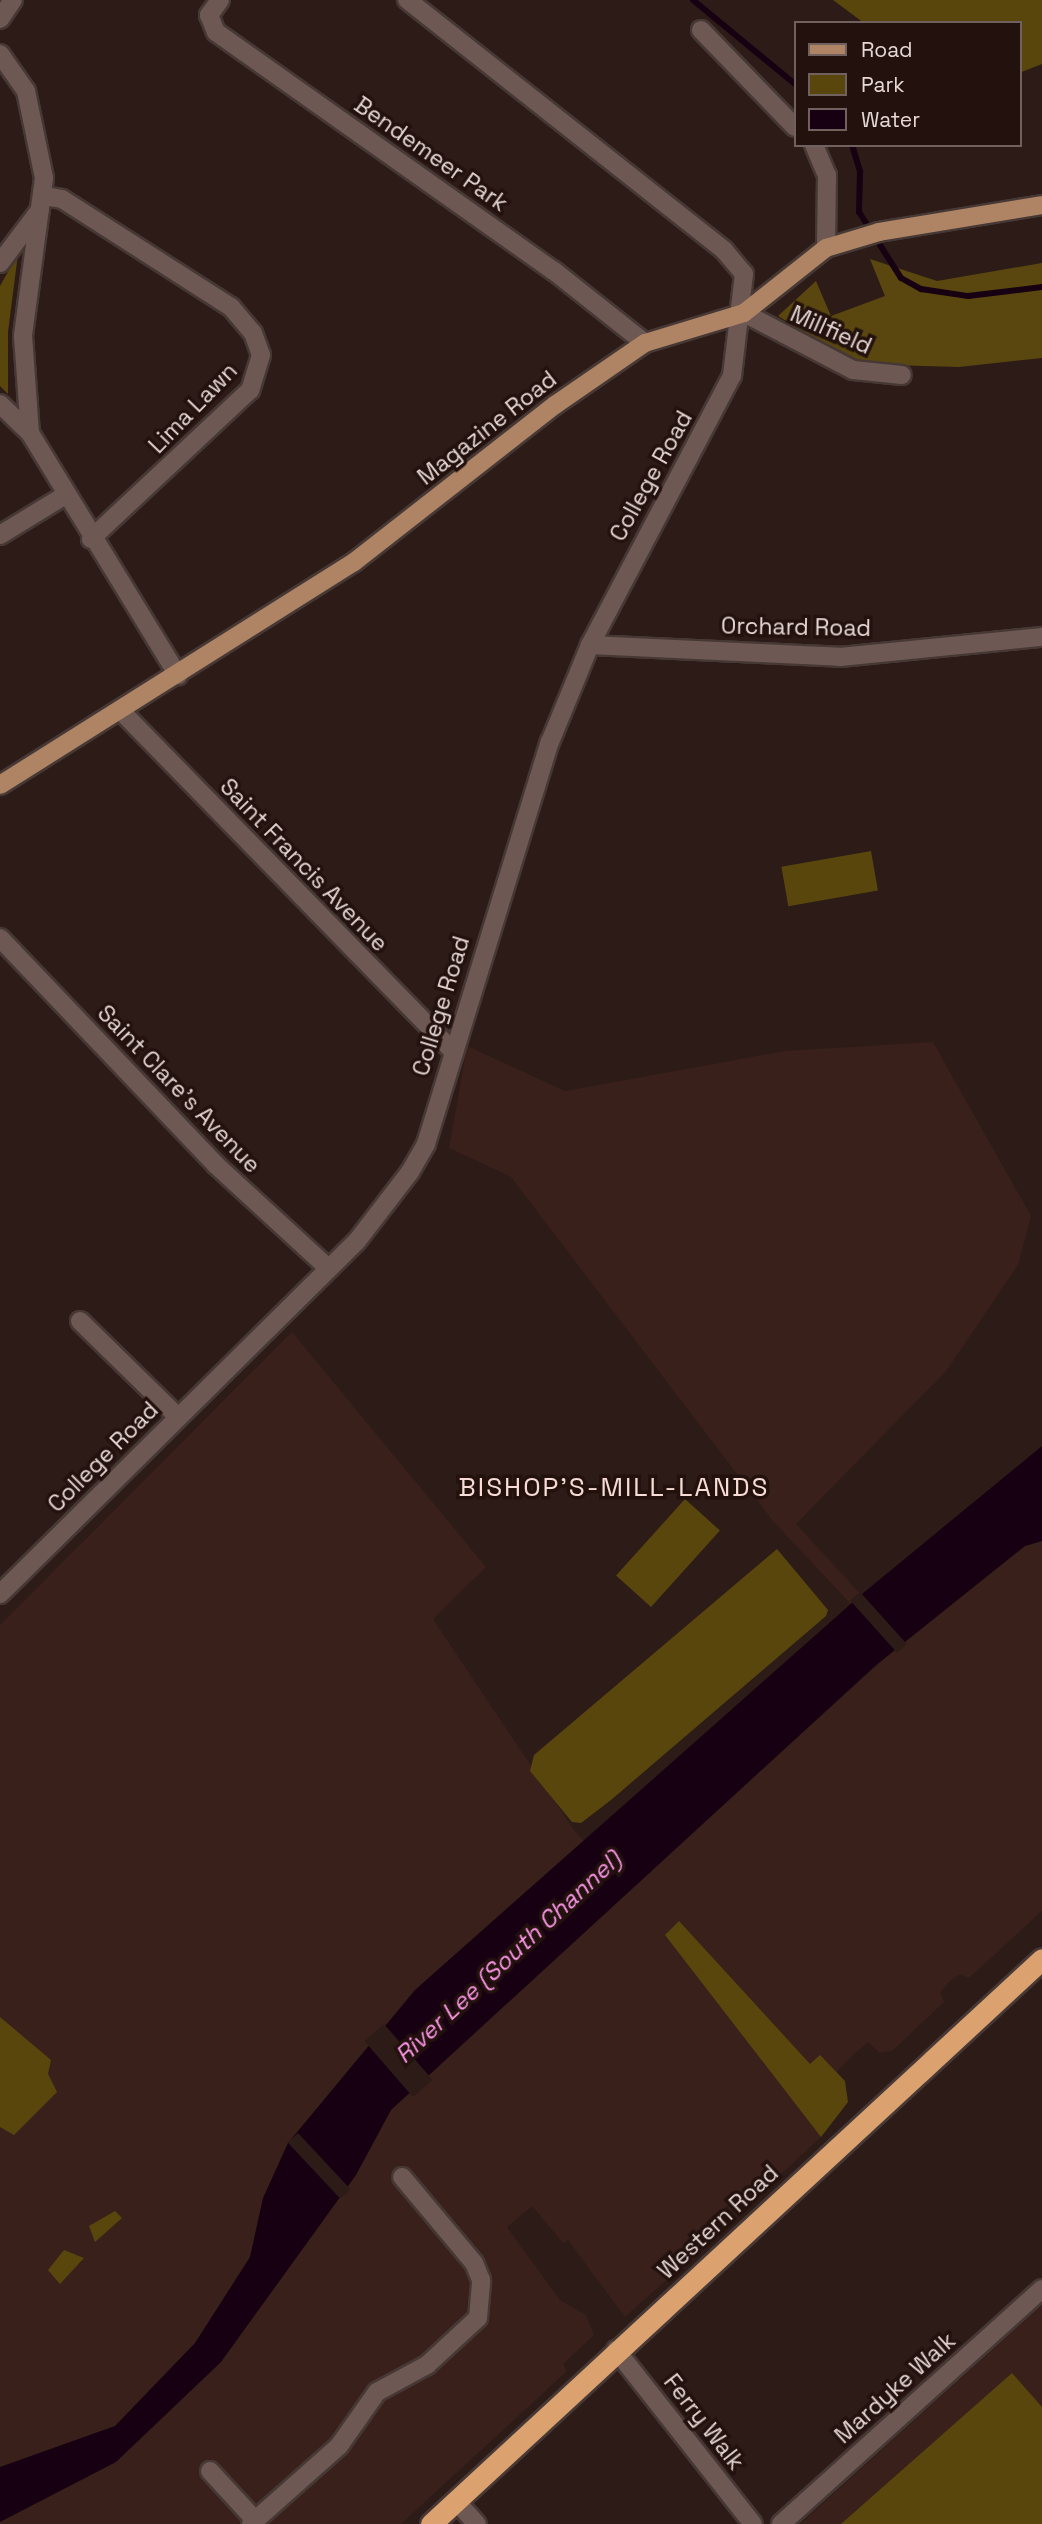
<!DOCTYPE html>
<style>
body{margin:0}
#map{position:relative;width:1042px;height:2524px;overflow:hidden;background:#2d1b17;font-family:"Space Grotesk",sans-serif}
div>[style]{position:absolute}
.built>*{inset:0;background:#39201a}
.green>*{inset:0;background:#58460d;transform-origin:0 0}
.forest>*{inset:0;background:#59470f}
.water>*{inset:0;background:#160012}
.pier>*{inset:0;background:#2d1b17;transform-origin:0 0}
.stream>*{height:6px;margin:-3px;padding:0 3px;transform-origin:3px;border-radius:3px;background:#160012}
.roads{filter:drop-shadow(2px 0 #463835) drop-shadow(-2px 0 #463835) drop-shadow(0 2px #463835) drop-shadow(0 -2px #463835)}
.minor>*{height:18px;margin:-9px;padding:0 9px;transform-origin:9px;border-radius:9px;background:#6e5853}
.major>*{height:18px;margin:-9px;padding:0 9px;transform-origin:9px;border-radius:9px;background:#af8464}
.highway>*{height:21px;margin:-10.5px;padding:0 10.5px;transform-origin:10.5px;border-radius:10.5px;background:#dba16f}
span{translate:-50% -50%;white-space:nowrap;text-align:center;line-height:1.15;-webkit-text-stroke:7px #23110e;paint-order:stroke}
.street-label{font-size:23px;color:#e5d8d5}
.water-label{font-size:24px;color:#fa96e6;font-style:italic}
.quarter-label{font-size:26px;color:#f7dcd6;letter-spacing:2px}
.legend{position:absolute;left:794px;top:21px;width:228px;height:126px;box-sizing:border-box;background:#23110e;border:2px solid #71615e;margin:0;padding:9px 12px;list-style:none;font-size:21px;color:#e5d8d5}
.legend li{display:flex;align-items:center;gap:14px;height:35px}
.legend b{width:35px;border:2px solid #71615e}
</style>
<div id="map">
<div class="built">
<div style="clip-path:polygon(933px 1042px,1031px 1216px,1018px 1265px,947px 1370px,796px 1524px,904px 1641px,1025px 1546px,1042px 1541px,1042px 1911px,969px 1978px,960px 1974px,949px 1982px,940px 1993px,944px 2002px,892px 2051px,880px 2053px,868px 2042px,851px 2057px,837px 2071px,848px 2102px,821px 2137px,753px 2200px,732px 2201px,722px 2210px,715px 2217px,715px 2236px,625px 2317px,568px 2240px,563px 2243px,532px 2206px,507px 2227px,560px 2300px,586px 2315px,594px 2335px,563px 2364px,567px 2371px,401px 2524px,0 2524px,0 1625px,292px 1332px,486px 1567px,433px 1619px,574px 1830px,627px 1891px,894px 1650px,772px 1520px,511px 1177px,449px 1148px,467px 1046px,565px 1091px,784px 1051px)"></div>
<div style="clip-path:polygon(1042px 2305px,1042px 2524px,800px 2524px)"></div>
</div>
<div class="green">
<div style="clip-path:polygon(833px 0,1042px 0,1042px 64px,1019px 73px,1019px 23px,864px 23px)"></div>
<div style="clip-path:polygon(18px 254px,8px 332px,8px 394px,0 386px,0 286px)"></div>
<div style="left:871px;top:851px;width:40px;height:91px;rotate:80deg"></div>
<div style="left:685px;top:1499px;width:47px;height:103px;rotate:42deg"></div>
<div style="clip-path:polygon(777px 1549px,828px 1610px,826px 1616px,611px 1800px,581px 1823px,572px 1822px,530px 1771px,534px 1755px)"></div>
<div style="clip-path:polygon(679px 1921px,810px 2064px,820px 2055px,845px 2081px,848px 2102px,821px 2137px,665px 1935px)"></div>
<div style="clip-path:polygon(0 2017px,51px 2060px,48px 2074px,57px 2092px,14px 2135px,0 2127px)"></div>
<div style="clip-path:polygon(115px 2211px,122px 2218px,95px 2242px,89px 2226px)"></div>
<div style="clip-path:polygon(64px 2250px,84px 2258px,60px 2284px,48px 2270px)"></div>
<div style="clip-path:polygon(1012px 2373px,1042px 2407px,1042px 2524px,841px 2524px)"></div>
</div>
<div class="forest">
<div style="clip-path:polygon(870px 259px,937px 281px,1042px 263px,1042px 358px,959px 367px,889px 365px,847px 358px,778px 316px,816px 281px,831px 316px,885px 296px)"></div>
</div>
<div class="water">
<div style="clip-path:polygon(1042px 1446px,1042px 1541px,1025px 1546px,875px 1666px,391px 2110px,356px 2175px,221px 2362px,116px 2462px,0 2522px,0 2467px,115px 2426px,195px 2343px,250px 2257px,263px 2198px,288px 2143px,415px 1990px,862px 1594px)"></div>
</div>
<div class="pier">
<div style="left:860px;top:1592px;width:70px;height:13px;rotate:48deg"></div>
<div style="left:384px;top:2024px;width:74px;height:26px;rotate:49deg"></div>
<div style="left:298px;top:2133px;width:77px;height:14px;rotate:47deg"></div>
</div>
<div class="stream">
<div style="left:693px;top:0;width:132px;rotate:39.5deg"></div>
<div style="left:852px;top:145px;width:28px;rotate:73deg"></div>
<div style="left:860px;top:172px;width:40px;rotate:91.4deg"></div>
<div style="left:859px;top:212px;width:78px;rotate:57.5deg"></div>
<div style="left:901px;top:278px;width:23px;rotate:29deg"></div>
<div style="left:921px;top:289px;width:48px;rotate:8.5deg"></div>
<div style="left:968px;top:296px;width:75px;rotate:-6.9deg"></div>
</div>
<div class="roads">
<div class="minor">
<div style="left:220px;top:0;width:19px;rotate:126deg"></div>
<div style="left:209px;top:15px;width:18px;rotate:68deg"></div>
<div style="left:216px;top:32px;width:414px;rotate:35.3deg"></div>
<div style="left:554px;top:271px;width:116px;rotate:38.4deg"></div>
<div style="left:0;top:19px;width:23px;rotate:-56deg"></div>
<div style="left:701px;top:30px;width:135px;rotate:45.9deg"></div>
<div style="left:0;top:54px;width:45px;rotate:54.9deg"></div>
<div style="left:26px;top:91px;width:89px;rotate:78.3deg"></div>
<div style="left:44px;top:178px;width:159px;rotate:97.6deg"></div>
<div style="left:23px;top:336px;width:97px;rotate:85.9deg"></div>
<div style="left:30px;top:433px;width:284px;rotate:58.6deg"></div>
<div style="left:814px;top:145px;width:33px;rotate:67deg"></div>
<div style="left:827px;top:175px;width:73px;rotate:90.8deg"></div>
<div style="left:44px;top:196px;width:18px;rotate:9deg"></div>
<div style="left:62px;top:199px;width:201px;rotate:32.6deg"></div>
<div style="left:231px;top:307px;width:34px;rotate:50deg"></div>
<div style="left:253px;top:333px;width:23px;rotate:70deg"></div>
<div style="left:261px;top:355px;width:37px;rotate:107deg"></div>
<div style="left:250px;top:390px;width:218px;rotate:136.9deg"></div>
<div style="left:0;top:263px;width:66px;rotate:-53deg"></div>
<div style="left:744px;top:313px;width:123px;rotate:27.6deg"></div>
<div style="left:853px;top:370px;width:49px;rotate:5.8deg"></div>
<div style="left:0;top:404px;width:42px;rotate:44deg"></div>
<div style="left:0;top:535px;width:75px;rotate:-31.4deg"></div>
<div style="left:590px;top:645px;width:250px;rotate:2.7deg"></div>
<div style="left:840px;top:657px;width:203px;rotate:-5.7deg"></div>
<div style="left:120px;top:710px;width:478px;rotate:45.7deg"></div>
<div style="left:0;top:938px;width:313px;rotate:46.4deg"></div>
<div style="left:216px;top:1165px;width:152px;rotate:42.6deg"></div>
<div style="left:80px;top:1321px;width:137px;rotate:44.4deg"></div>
<div style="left:0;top:1594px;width:502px;rotate:-44.68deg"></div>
<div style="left:357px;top:1241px;width:87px;rotate:-52.5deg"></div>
<div style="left:410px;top:1172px;width:32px;rotate:-60deg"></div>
<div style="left:426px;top:1144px;width:421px;rotate:-72.9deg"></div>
<div style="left:550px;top:742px;width:105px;rotate:-67.6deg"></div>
<div style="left:590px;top:645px;width:304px;rotate:-62.2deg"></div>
<div style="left:732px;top:376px;width:103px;rotate:-83.3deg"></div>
<div style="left:744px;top:274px;width:31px;rotate:-130deg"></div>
<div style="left:724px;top:250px;width:404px;rotate:-141.7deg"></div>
<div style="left:616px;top:2350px;width:221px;rotate:51.8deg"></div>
<div style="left:210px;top:2471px;width:67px;rotate:47.4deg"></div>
<div style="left:456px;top:2501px;width:31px;rotate:48deg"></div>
<div style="left:251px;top:2524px;width:118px;rotate:-41.6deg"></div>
<div style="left:339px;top:2446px;width:66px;rotate:-54.9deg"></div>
<div style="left:377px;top:2392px;width:57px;rotate:-28.4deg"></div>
<div style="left:427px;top:2365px;width:69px;rotate:-42.7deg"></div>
<div style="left:478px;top:2318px;width:38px;rotate:-85deg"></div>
<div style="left:481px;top:2280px;width:18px;rotate:-112deg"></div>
<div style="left:474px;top:2263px;width:112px;rotate:-129.9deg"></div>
<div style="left:781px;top:2524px;width:351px;rotate:-42deg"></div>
</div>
<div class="major">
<div style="left:0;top:785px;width:418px;rotate:-32.2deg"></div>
<div style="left:354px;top:562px;width:255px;rotate:-38deg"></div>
<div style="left:555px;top:405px;width:109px;rotate:-34.6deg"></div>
<div style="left:645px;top:343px;width:103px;rotate:-16.9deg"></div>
<div style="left:744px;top:313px;width:105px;rotate:-38.4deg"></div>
<div style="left:826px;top:248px;width:55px;rotate:-16.8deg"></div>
<div style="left:879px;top:232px;width:165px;rotate:-9.4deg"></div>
</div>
<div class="highway">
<div style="left:431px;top:2524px;width:832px;rotate:-42.76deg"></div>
</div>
</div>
<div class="street-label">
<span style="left:431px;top:154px;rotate:35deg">Bendemeer Park</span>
<span style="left:831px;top:330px;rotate:24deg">Millfield</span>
<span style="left:193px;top:408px;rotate:-46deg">Lima Lawn</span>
<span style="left:487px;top:428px;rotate:-38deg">Magazine Road</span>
<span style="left:651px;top:476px;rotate:-61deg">College Road</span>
<span style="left:796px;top:627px;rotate:1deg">Orchard Road</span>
<span style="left:304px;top:865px;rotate:46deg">Saint Francis Avenue</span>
<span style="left:441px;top:1006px;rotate:-73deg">College Road</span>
<span style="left:179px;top:1089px;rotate:46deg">Saint Clare's Avenue</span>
<span style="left:103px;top:1457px;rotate:-45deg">College Road</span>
<span style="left:718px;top:2222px;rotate:-43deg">Western Road</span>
<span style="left:895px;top:2388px;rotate:-42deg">Mardyke Walk</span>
<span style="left:704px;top:2422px;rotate:52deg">Ferry Walk</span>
</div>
<div class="water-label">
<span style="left:508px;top:1957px;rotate:-43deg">River Lee (South Channel)</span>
</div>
<div class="quarter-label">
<span style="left:614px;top:1488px">BISHOP'S-MILL-LANDS</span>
</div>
<ul class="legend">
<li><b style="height:9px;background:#af8464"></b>Road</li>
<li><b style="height:19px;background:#58460d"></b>Park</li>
<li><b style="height:19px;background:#160012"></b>Water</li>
</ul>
</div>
